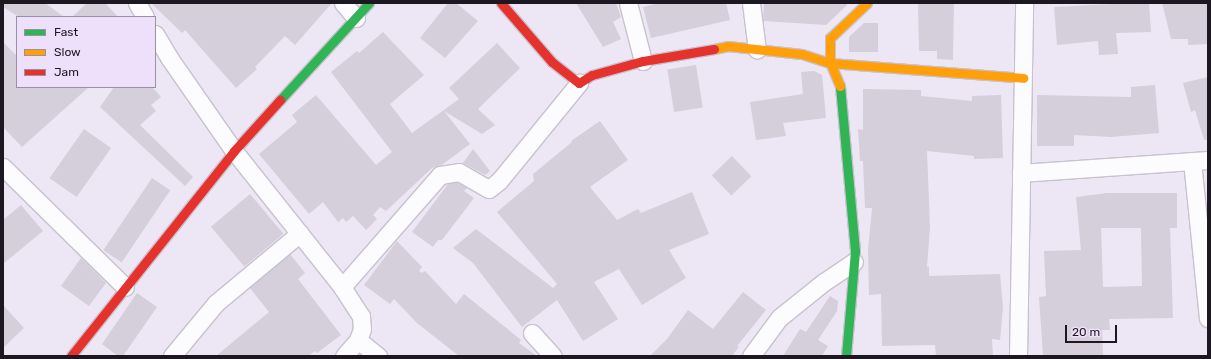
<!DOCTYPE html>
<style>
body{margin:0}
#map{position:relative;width:1211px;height:359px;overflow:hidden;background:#ede6f4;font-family:Rubik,sans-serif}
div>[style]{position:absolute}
.building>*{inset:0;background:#d5cedb;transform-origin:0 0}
.roads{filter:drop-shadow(1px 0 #c8c2ce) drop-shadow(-1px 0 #c8c2ce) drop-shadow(0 1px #c8c2ce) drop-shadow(0 -1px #c8c2ce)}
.street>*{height:17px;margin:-8.5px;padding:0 8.5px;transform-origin:8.5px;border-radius:8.5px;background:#fcfbfd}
.fast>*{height:9px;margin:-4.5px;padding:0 4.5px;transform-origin:4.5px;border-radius:4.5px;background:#30b455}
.slow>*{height:9px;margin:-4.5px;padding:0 4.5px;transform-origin:4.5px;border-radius:4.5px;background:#ff9f0a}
.jam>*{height:9px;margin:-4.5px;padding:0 4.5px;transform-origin:4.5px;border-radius:4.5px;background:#e5322d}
span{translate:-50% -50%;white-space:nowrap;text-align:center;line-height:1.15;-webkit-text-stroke:3px #eee0fa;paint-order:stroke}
.frame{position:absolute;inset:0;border:4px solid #1d1722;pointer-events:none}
.legend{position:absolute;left:16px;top:16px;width:140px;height:72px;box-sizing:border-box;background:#eee0fa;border:1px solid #9a90a4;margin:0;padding:5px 7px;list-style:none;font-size:12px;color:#1d1722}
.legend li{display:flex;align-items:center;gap:8px;height:20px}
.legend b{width:20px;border:1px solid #9a90a4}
.scale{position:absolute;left:1065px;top:325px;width:52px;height:18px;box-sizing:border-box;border:2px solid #1d1722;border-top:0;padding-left:5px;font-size:12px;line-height:14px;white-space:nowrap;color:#1d1722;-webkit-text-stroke:3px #eee0fa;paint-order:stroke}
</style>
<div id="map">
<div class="building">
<div style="clip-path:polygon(3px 3px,45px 3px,64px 17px,19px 17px,3px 7px)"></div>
<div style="clip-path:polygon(87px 3px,105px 3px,118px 17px,72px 17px)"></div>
<div style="clip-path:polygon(151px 3px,332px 3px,295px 45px,285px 36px,255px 67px,257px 69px,236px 88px,185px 30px,182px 33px)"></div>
<div style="clip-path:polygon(448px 3px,456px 3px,478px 21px,445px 58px,420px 38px)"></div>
<div style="clip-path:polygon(576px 3px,616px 3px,621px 17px,613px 22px,621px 39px,603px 47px)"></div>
<div style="clip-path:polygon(660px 3px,726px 3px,730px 20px,651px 38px,643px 7px)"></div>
<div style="clip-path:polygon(764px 3px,847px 3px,847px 5px,826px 25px,763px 21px)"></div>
<div style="clip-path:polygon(918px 3px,954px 3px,953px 60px,937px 59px,937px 51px,919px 51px)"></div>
<div style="clip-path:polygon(1132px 3px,1149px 3px,1151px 32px,1116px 33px,1118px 54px,1099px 55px,1098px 41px,1057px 45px,1054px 7px)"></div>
<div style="clip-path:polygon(1162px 3px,1208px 3px,1208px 44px,1188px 45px,1188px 39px,1171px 39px)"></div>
<div style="clip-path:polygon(864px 23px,878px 23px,878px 52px,849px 52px,849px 37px)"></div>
<div style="clip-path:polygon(383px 32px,424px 75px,390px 104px,412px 133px,459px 99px,449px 88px,497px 43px,520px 68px,478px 109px,495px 125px,482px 134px,444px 111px,470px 144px,443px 164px,432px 168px,386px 211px,380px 207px,373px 215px,377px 219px,366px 230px,353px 216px,346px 222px,343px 218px,338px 222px,323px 202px,309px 214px,259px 154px,297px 122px,292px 115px,316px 95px,376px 165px,392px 152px,331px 72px,357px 51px,359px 53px)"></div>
<div style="clip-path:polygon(3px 42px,17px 56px,17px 87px,89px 87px,22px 147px,3px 127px)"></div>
<div style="left:696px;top:65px;width:43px;height:29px;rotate:81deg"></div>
<div style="clip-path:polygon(814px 71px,822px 75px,826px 118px,783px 123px,786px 136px,756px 140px,750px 102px,803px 94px,801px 72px)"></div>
<div style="clip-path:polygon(1208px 77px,1208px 140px,1204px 140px,1195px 110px,1191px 112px,1183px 83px)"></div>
<div style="clip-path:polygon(1155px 85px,1159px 133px,1111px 137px,1074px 135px,1074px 146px,1037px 146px,1037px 95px,1131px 97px,1131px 87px)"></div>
<div style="clip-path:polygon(114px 87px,152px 87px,161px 97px,151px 105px,156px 111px,140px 125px,193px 177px,185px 186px,100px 107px)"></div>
<div style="clip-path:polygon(863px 89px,921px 90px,921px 96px,972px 101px,972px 96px,1001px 95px,1003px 158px,974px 159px,974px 156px,927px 151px,930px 227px,927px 267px,929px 267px,929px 276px,1000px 274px,1003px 307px,1000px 340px,992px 339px,993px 356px,936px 356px,935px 345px,882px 346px,881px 294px,869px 295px,868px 250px,872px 208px,865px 208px,863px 161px,860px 161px,858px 129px,863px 130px)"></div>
<div style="clip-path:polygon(600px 121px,628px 160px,590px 187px,617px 220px,638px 209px,641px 213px,692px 192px,709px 234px,669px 250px,686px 278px,642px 305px,619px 269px,594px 282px,618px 319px,583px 341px,557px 300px,522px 327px,473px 263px,453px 248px,476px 229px,553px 288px,557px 284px,497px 212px,534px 181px,533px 174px,572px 142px,571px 141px)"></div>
<div style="left:84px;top:129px;width:33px;height:60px;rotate:35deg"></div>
<div style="clip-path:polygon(473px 149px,490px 171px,485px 175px,463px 163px)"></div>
<div style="left:732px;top:156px;width:28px;height:28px;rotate:46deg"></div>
<div style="left:152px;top:178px;width:22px;height:87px;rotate:34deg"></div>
<div style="clip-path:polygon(457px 182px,467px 188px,464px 191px,474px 198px,442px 240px,438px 240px,433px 247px,412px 232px,448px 184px)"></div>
<div style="clip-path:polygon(evenodd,1107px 193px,1177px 193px,1177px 228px,1170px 228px,1173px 318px,1109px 319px,1110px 330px,1102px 330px,1103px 356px,1043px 356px,1039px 297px,1046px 296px,1044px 251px,1081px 250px,1076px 197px,1107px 193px,1101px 228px,1141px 228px,1142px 286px,1103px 287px,1101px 228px)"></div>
<div style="left:250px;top:194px;width:52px;height:51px;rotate:50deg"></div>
<div style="clip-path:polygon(21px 205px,43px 231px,3px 264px,3px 220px)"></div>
<div style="clip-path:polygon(397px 241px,422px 267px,419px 271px,422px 273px,425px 271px,456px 304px,464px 294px,521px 340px,519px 343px,537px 356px,459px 356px,417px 323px,394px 299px,390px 304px,364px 285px)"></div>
<div style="clip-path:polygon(290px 254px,305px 273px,298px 279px,341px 335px,317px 353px,315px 351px,308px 356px,216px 356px,269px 312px,250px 288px)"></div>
<div style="clip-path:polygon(81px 258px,106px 283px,89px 306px,61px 286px)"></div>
<div style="clip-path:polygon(743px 292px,766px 310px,737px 346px,739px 347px,732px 356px,650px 356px,667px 339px,688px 310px,713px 329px)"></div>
<div style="clip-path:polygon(137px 293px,157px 307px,123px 356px,118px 356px,102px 344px)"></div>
<div style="clip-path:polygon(830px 296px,838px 301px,837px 311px,818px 340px,828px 346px,822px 356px,783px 356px,800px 329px,806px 332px)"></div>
<div style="clip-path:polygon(3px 305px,24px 328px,3px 348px)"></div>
</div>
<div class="roads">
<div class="street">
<div style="left:137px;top:3px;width:16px;rotate:60deg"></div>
<div style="left:343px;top:3px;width:20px;rotate:49deg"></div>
<div style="left:628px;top:3px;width:60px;rotate:75.5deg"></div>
<div style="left:751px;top:3px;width:47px;rotate:82.7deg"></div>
<div style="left:155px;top:34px;width:29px;rotate:59deg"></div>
<div style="left:170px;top:59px;width:112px;rotate:55.2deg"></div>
<div style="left:234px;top:151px;width:174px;rotate:51.5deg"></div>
<div style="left:342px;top:287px;width:35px;rotate:57deg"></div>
<div style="left:361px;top:316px;width:13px;rotate:86deg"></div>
<div style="left:362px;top:329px;width:12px;rotate:110deg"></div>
<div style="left:358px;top:340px;width:21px;rotate:131deg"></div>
<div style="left:1192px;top:161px;width:158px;rotate:84.2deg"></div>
<div style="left:3px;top:167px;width:171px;rotate:44.5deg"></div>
<div style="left:1021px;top:173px;width:187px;rotate:-4deg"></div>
<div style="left:342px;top:287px;width:149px;rotate:-48.8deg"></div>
<div style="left:440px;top:175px;width:19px;rotate:-9deg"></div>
<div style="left:459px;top:172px;width:34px;rotate:30deg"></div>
<div style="left:489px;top:189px;width:13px;rotate:-39deg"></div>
<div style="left:499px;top:181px;width:127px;rotate:-50.8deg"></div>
<div style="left:532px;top:333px;width:31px;rotate:48deg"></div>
<div style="left:358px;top:340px;width:26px;rotate:39deg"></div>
<div style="left:172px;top:356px;width:69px;rotate:-50.3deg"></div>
<div style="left:216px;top:303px;width:109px;rotate:-39.8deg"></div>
<div style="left:751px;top:356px;width:47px;rotate:-53.6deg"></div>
<div style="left:779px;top:318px;width:58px;rotate:-38.7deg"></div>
<div style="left:824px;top:282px;width:36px;rotate:-34deg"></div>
<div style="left:1018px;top:356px;width:353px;rotate:-89deg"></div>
</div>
<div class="fast">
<div style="left:840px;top:86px;width:166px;rotate:84.8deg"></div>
<div style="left:855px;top:251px;width:105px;rotate:94.9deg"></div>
<div style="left:280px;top:100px;width:132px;rotate:-47.5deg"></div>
</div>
<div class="slow">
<div style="left:714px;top:49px;width:14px;rotate:-12deg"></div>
<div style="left:728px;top:46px;width:74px;rotate:6.2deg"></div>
<div style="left:802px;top:54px;width:29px;rotate:18deg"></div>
<div style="left:830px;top:63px;width:25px;rotate:-90deg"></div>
<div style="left:830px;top:38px;width:51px;rotate:-43.4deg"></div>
<div style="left:840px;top:86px;width:25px;rotate:-113deg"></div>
<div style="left:830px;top:63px;width:194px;rotate:4.4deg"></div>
</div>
<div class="jam">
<div style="left:501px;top:3px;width:78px;rotate:49.2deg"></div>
<div style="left:552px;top:62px;width:34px;rotate:38deg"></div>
<div style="left:579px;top:83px;width:15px;rotate:-32deg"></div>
<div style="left:592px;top:75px;width:53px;rotate:-15.4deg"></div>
<div style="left:643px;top:61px;width:72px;rotate:-9.6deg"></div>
<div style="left:71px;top:356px;width:262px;rotate:-51.5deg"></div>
<div style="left:234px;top:151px;width:69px;rotate:-48deg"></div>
</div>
</div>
<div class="frame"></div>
<ul class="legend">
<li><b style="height:5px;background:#30b455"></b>Fast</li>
<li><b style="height:5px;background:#ff9f0a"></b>Slow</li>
<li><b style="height:5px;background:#e5322d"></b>Jam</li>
</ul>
<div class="scale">20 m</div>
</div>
